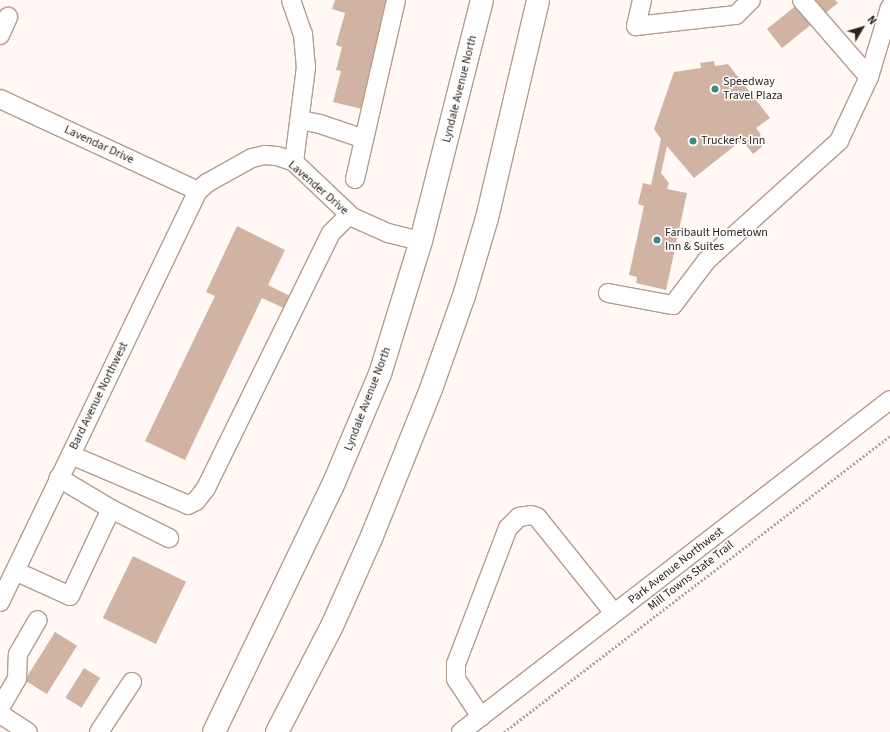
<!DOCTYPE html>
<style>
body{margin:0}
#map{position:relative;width:890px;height:732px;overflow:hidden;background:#fff8f5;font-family:"Source Sans 3",sans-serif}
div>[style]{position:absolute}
.building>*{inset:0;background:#d0b3a3;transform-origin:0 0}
.path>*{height:2.5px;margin-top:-1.25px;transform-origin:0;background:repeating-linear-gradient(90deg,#afa6a2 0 2px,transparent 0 4px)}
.roads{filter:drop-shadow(1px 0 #b79b8b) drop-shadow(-1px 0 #b79b8b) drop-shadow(0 1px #b79b8b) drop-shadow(0 -1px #b79b8b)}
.minor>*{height:18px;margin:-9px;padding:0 9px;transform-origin:9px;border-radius:9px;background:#fff}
.highway>*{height:22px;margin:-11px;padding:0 11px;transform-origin:11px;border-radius:11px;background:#fff}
.dots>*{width:11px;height:11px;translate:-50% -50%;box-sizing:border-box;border:2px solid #fff;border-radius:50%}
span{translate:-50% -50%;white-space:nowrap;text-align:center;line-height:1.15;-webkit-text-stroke:3px #fff;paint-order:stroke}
.poi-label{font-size:12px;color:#2e231d}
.left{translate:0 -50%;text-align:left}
.street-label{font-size:12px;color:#2e231d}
.north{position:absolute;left:842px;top:8px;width:40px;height:40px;-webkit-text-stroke:3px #fff;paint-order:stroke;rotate:52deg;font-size:11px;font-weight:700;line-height:16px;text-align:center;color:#2e231d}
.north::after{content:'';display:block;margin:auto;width:14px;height:18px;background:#2e231d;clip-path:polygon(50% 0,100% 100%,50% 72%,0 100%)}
</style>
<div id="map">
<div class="building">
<div style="clip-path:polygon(335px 0,391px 0,362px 109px,333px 102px,341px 71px,336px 70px,342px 47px,336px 45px,345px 13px,332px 9px)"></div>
<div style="clip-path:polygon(803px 0,835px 0,838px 3px,782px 48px,767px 29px)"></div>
<div style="clip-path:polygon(714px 61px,715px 66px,728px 64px,770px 118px,756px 128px,760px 133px,762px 147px,753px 154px,742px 140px,694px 178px,667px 146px,661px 173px,669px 183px,667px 189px,687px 193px,666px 290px,636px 283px,637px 277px,629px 275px,644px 206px,638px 204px,643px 183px,651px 185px,661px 139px,654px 129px,674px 72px,701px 68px,700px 63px)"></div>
<div style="clip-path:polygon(237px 226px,285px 250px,268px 285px,294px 298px,288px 310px,262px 298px,185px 460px,145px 441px,215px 296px,206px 292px)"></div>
<div style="left:133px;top:556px;width:59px;height:69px;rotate:26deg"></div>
<div style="left:55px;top:632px;width:26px;height:57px;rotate:32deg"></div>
<div style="left:84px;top:668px;width:19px;height:35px;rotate:32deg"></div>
</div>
<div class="path">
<div style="left:504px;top:732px;width:486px;rotate:-37.5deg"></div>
</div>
<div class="roads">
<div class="minor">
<div style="left:291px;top:0;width:36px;rotate:71deg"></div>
<div style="left:303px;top:34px;width:33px;rotate:85deg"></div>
<div style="left:306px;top:67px;width:96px;rotate:97.2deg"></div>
<div style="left:642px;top:0;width:27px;rotate:103deg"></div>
<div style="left:636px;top:26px;width:101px;rotate:-6.3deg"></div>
<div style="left:736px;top:15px;width:21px;rotate:-45deg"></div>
<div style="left:802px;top:0;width:102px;rotate:49deg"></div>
<div style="left:0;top:35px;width:20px;rotate:-66deg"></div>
<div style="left:0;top:99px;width:218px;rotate:24.9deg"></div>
<div style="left:300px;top:120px;width:20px;rotate:11deg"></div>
<div style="left:320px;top:124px;width:46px;rotate:18.8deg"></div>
<div style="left:355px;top:179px;width:184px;rotate:-77.1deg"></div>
<div style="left:608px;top:293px;width:66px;rotate:10.5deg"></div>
<div style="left:673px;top:305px;width:56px;rotate:-52.9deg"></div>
<div style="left:707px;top:260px;width:178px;rotate:-42deg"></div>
<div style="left:839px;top:141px;width:71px;rotate:-64.9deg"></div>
<div style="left:869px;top:77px;width:73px;rotate:-73.3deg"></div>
<div style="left:71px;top:455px;width:127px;rotate:23.1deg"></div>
<div style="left:188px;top:505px;width:9px;rotate:-27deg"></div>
<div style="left:196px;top:501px;width:16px;rotate:-52deg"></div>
<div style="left:206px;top:488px;width:284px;rotate:-63.9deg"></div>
<div style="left:331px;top:233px;width:25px;rotate:-45deg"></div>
<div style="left:111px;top:509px;width:65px;rotate:26.6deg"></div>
<div style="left:15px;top:571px;width:60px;rotate:24.4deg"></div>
<div style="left:70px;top:596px;width:96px;rotate:-64.8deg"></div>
<div style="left:111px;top:509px;width:61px;rotate:-149.2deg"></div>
<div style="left:0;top:602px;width:456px;rotate:-64.3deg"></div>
<div style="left:198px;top:191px;width:12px;rotate:-42deg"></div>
<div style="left:207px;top:183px;width:51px;rotate:-29.1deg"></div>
<div style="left:252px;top:158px;width:13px;rotate:-13deg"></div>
<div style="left:265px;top:155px;width:12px;rotate:5deg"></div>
<div style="left:277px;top:156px;width:18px;rotate:19deg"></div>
<div style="left:294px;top:162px;width:80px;rotate:43.5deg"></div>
<div style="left:352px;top:217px;width:39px;rotate:24deg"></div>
<div style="left:388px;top:233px;width:34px;rotate:14deg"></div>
<div style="left:0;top:708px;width:34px;rotate:-60deg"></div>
<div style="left:17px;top:679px;width:25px;rotate:-88deg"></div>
<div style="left:18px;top:654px;width:39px;rotate:-60deg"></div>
<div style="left:0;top:714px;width:33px;rotate:33deg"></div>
<div style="left:481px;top:717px;width:45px;rotate:-123.3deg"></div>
<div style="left:456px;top:679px;width:15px;rotate:-90deg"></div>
<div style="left:456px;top:664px;width:146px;rotate:-69.1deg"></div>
<div style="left:508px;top:528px;width:16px;rotate:-45deg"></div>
<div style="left:519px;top:517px;width:12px;rotate:-9deg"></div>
<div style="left:531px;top:515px;width:6px;rotate:18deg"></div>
<div style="left:537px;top:517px;width:123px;rotate:51.3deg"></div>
<div style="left:99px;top:732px;width:60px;rotate:-56.6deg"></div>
<div style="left:461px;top:732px;width:542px;rotate:-37.74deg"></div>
</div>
<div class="highway">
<div style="left:214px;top:732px;width:274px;rotate:-64.3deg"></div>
<div style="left:333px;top:485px;width:121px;rotate:-67.1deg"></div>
<div style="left:380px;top:374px;width:139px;rotate:-72.9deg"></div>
<div style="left:421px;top:241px;width:249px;rotate:-75.8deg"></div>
<div style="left:277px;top:732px;width:119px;rotate:-62.6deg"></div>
<div style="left:332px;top:626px;width:98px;rotate:-66deg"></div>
<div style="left:372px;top:536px;width:158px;rotate:-68.1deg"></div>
<div style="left:431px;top:389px;width:99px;rotate:-70.5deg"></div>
<div style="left:464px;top:296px;width:81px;rotate:-73.6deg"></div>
<div style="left:487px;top:218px;width:224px;rotate:-76.8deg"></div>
</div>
</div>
<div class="dots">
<div style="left:715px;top:89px;background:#3f878b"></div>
<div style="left:693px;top:141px;background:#3f878b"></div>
<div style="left:657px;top:240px;background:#3f878b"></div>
</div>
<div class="poi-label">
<span class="left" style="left:723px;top:89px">Speedway<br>Travel Plaza</span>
<span class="left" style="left:701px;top:141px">Trucker's Inn</span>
<span class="left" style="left:665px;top:240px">Faribault Hometown<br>Inn &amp; Suites</span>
</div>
<div class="street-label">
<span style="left:460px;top:89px;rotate:-76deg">Lyndale Avenue North</span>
<span style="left:99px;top:145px;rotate:25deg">Lavendar Drive</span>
<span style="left:318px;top:188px;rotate:41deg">Lavender Drive</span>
<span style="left:99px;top:396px;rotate:-64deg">Bard Avenue Northwest</span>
<span style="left:368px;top:399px;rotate:-69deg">Lyndale Avenue North</span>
<span style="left:676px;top:566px;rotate:-38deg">Park Avenue Northwest</span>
<span style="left:691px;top:576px;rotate:-38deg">Mill Towns State Trail</span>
</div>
<div class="north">N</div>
</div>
